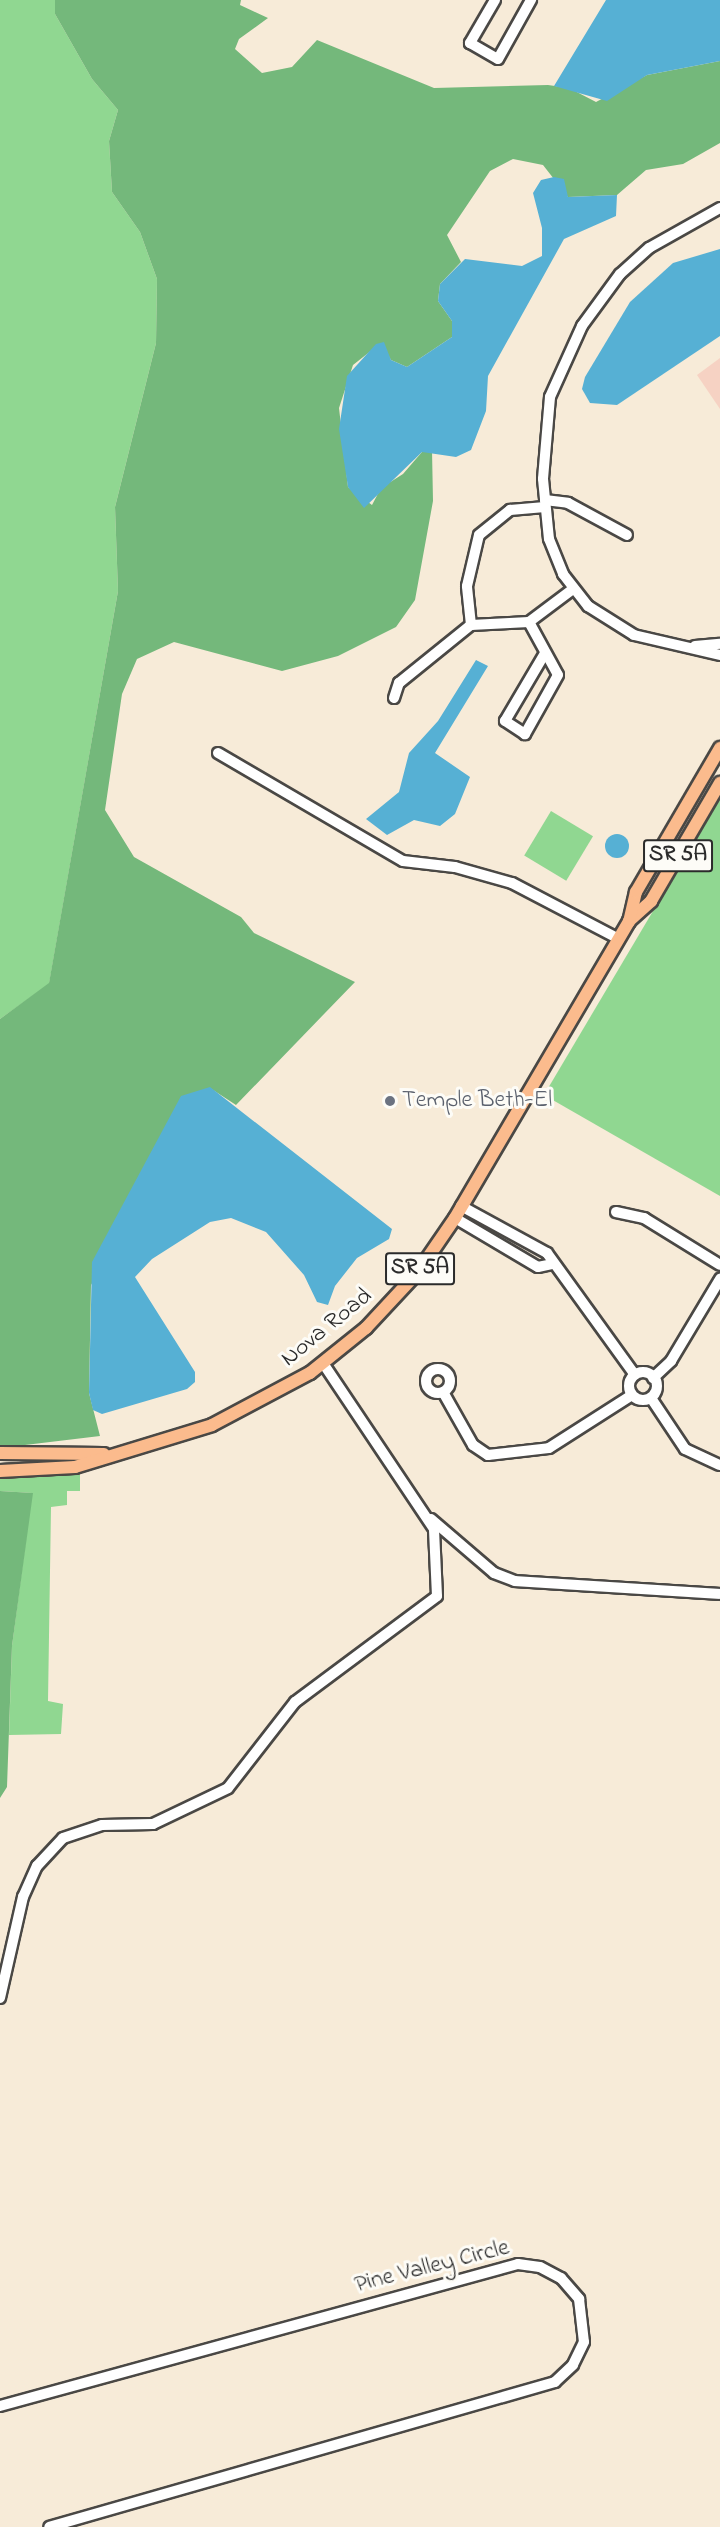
<!DOCTYPE html>
<style>
body{margin:0}
#map{position:relative;width:720px;height:2527px;overflow:hidden;background:#f7ebd8;font-family:"Indie Flower",sans-serif}
div>[style]{position:absolute}
.built>*{inset:0;background:#f6d2c3}
.green>*{inset:0;background:#90d791;transform-origin:0 0}
.forest>*{inset:0;background:#74b87b}
.water>*{inset:0;background:#56b0d4}
.round{border-radius:50%}
.roads{filter:drop-shadow(2px 0 #4a4845) drop-shadow(-2px 0 #4a4845) drop-shadow(0 2px #4a4845) drop-shadow(0 -2px #4a4845)}
.minor>*{height:10px;margin:-5px;padding:0 5px;transform-origin:5px;border-radius:5px;background:#fff}
.minor>.ring{margin:-5px;padding:0;box-sizing:content-box;background:none;border:10px solid #fff;border-radius:50%}
.major>*{height:12px;margin:-6px;padding:0 6px;transform-origin:6px;border-radius:6px;background:#fbbb8d}
.dots>*{width:16px;height:16px;translate:-50% -50%;box-sizing:border-box;border:3px solid #fdfcf7;border-radius:50%}
span{translate:-50% -50%;white-space:nowrap;text-align:center;line-height:1.15;-webkit-text-stroke:6px #fdfcf7;paint-order:stroke}
.shield-label span{padding:2px 4px;background:#fdfcf7;border:2px solid;border-radius:4px;-webkit-text-stroke-width:0}
.shield-label{font-size:22px;color:#2b2b2b;font-weight:700}
.worship-label{font-size:24px;color:#5b616d}
.left{translate:0 -50%;text-align:left}
.street-label{font-size:24px;color:#2b2b2b}
</style>
<div id="map">
<div class="built">
<div style="clip-path:polygon(720px 358px,720px 409px,697px 375px)"></div>
</div>
<div class="green">
<div style="clip-path:polygon(0 0,55px 0,55px 14px,92px 79px,118px 110px,109px 141px,112px 192px,140px 232px,157px 279px,156px 343px,115px 507px,118px 591px,49px 984px,0 1019px)"></div>
<div style="clip-path:polygon(720px 798px,720px 1196px,544px 1095px)"></div>
<div style="left:551px;top:811px;width:49px;height:52px;rotate:31deg"></div>
<div style="clip-path:polygon(80px 1473px,80px 1491px,67px 1491px,67px 1505px,51px 1507px,48px 1701px,63px 1704px,61px 1734px,9px 1735px,12px 1646px,32px 1493px,0 1491px,0 1476px)"></div>
</div>
<div class="forest">
<div style="clip-path:polygon(55px 0,241px 0,240px 5px,268px 18px,239px 39px,235px 49px,262px 73px,292px 67px,317px 40px,434px 88px,548px 85px,569px 88px,596px 102px,647px 75px,720px 61px,720px 143px,683px 164px,646px 170px,617px 195px,568px 197px,543px 165px,513px 159px,490px 171px,447px 235px,461px 262px,440px 284px,438px 301px,452px 321px,452px 337px,407px 367px,391px 360px,387px 353px,372px 350px,353px 365px,339px 408px,348px 487px,372px 505px,381px 488px,403px 474px,422px 452px,432px 450px,433px 501px,415px 600px,396px 627px,338px 656px,282px 671px,174px 642px,137px 659px,122px 694px,105px 810px,134px 857px,241px 917px,254px 933px,355px 982px,236px 1105px,210px 1088px,91px 1285px,89px 1393px,100px 1436px,0 1448px,0 1019px,49px 983px,118px 591px,115px 507px,156px 343px,157px 279px,140px 232px,112px 192px,109px 141px,118px 110px,92px 79px,55px 14px)"></div>
<div style="clip-path:polygon(0 1491px,33px 1493px,12px 1646px,7px 1787px,0 1798px)"></div>
</div>
<div class="water">
<div style="clip-path:polygon(606px 0,720px 0,720px 61px,647px 75px,607px 101px,554px 86px)"></div>
<div style="clip-path:polygon(554px 177px,564px 179px,568px 197px,617px 195px,616px 216px,564px 239px,488px 376px,486px 411px,471px 450px,456px 457px,422px 452px,364px 508px,348px 487px,339px 429px,347px 376px,376px 344px,384px 342px,391px 360px,407px 367px,452px 337px,452px 321px,438px 301px,440px 284px,465px 259px,522px 266px,542px 256px,542px 228px,533px 193px,541px 180px)"></div>
<div style="clip-path:polygon(720px 249px,720px 336px,617px 405px,590px 403px,582px 389px,585px 377px,630px 302px,673px 263px)"></div>
<div style="clip-path:polygon(476px 660px,488px 666px,435px 753px,470px 777px,455px 814px,440px 826px,414px 820px,387px 835px,366px 819px,399px 792px,409px 753px,438px 721px)"></div>
<div class="round" style="left:605px;top:834px;width:24px;height:24px"></div>
<div style="clip-path:polygon(210px 1087px,392px 1229px,389px 1239px,357px 1258px,335px 1286px,328px 1305px,317px 1302px,304px 1275px,266px 1232px,231px 1218px,210px 1222px,152px 1259px,135px 1277px,195px 1372px,195px 1382px,187px 1389px,102px 1414px,93px 1410px,89px 1393px,92px 1262px,181px 1096px)"></div>
</div>
<div class="roads">
<div class="minor">
<div style="left:495px;top:0;width:50px;rotate:120.2deg"></div>
<div style="left:470px;top:43px;width:32px;rotate:30deg"></div>
<div style="left:498px;top:59px;width:68px;rotate:-60.8deg"></div>
<div style="left:720px;top:208px;width:81px;rotate:150.6deg"></div>
<div style="left:649px;top:248px;width:39px;rotate:138deg"></div>
<div style="left:620px;top:274px;width:64px;rotate:126.2deg"></div>
<div style="left:582px;top:326px;width:78px;rotate:114.3deg"></div>
<div style="left:550px;top:397px;width:82px;rotate:94.9deg"></div>
<div style="left:543px;top:479px;width:60px;rotate:84.3deg"></div>
<div style="left:549px;top:539px;width:38px;rotate:68deg"></div>
<div style="left:563px;top:574px;width:41px;rotate:52deg"></div>
<div style="left:588px;top:606px;width:54px;rotate:32.2deg"></div>
<div style="left:634px;top:635px;width:88px;rotate:13.1deg"></div>
<div style="left:545px;top:500px;width:23px;rotate:7deg"></div>
<div style="left:568px;top:503px;width:67px;rotate:28.5deg"></div>
<div style="left:529px;top:622px;width:60px;rotate:61.3deg"></div>
<div style="left:558px;top:675px;width:68px;rotate:119.2deg"></div>
<div style="left:525px;top:734px;width:24px;rotate:-147deg"></div>
<div style="left:505px;top:721px;width:79px;rotate:-59.5deg"></div>
<div style="left:471px;top:625px;width:39px;rotate:-96deg"></div>
<div style="left:467px;top:586px;width:52px;rotate:-76.8deg"></div>
<div style="left:479px;top:535px;width:40px;rotate:-39deg"></div>
<div style="left:510px;top:510px;width:35px;rotate:-5deg"></div>
<div style="left:695px;top:646px;width:25px;rotate:-5deg"></div>
<div style="left:394px;top:698px;width:16px;rotate:-72deg"></div>
<div style="left:399px;top:683px;width:92px;rotate:-38.9deg"></div>
<div style="left:471px;top:625px;width:58px;rotate:-3deg"></div>
<div style="left:529px;top:622px;width:55px;rotate:-36.9deg"></div>
<div style="left:218px;top:753px;width:214px;rotate:30.3deg"></div>
<div style="left:403px;top:861px;width:52px;rotate:6.6deg"></div>
<div style="left:455px;top:867px;width:59px;rotate:15.7deg"></div>
<div style="left:512px;top:883px;width:121px;rotate:27.6deg"></div>
<div style="left:461px;top:1206px;width:98px;rotate:28.7deg"></div>
<div style="left:547px;top:1253px;width:150px;rotate:54.2deg"></div>
<div style="left:616px;top:1212px;width:29px;rotate:12deg"></div>
<div style="left:644px;top:1218px;width:89px;rotate:31.7deg"></div>
<div style="left:455px;top:1218px;width:96px;rotate:30.6deg"></div>
<div style="left:538px;top:1267px;width:14px;rotate:-12deg"></div>
<div class="ring" style="left:426px;top:1369px;width:14px;height:14px"></div>
<div class="ring" style="left:629px;top:1372px;width:18px;height:18px"></div>
<div style="left:653px;top:1378px;width:25px;rotate:-43deg"></div>
<div style="left:671px;top:1361px;width:96px;rotate:-59.1deg"></div>
<div style="left:443px;top:1392px;width:61px;rotate:60.5deg"></div>
<div style="left:473px;top:1445px;width:18px;rotate:34deg"></div>
<div style="left:488px;top:1455px;width:61px;rotate:-6.5deg"></div>
<div style="left:549px;top:1448px;width:98px;rotate:-32.6deg"></div>
<div style="left:651px;top:1398px;width:61px;rotate:56.3deg"></div>
<div style="left:685px;top:1449px;width:38px;rotate:25deg"></div>
<div style="left:431px;top:1519px;width:83px;rotate:40.6deg"></div>
<div style="left:494px;top:1573px;width:22px;rotate:21deg"></div>
<div style="left:515px;top:1581px;width:205px;rotate:3.6deg"></div>
<div style="left:0;top:1998px;width:104px;rotate:-77.2deg"></div>
<div style="left:23px;top:1897px;width:34px;rotate:-66deg"></div>
<div style="left:37px;top:1866px;width:38px;rotate:-47deg"></div>
<div style="left:63px;top:1838px;width:41px;rotate:-18.4deg"></div>
<div style="left:102px;top:1825px;width:51px;rotate:-1.1deg"></div>
<div style="left:153px;top:1824px;width:83px;rotate:-25.6deg"></div>
<div style="left:228px;top:1788px;width:109px;rotate:-52.1deg"></div>
<div style="left:295px;top:1702px;width:177px;rotate:-36.7deg"></div>
<div style="left:437px;top:1596px;width:67px;rotate:-92.6deg"></div>
<div style="left:434px;top:1529px;width:200px;rotate:-123.8deg"></div>
<div style="left:0;top:2406px;width:537px;rotate:-15.33deg"></div>
<div style="left:518px;top:2264px;width:22px;rotate:8deg"></div>
<div style="left:540px;top:2267px;width:24px;rotate:28deg"></div>
<div style="left:561px;top:2278px;width:28px;rotate:49deg"></div>
<div style="left:579px;top:2299px;width:43px;rotate:83.4deg"></div>
<div style="left:584px;top:2342px;width:25px;rotate:116deg"></div>
<div style="left:573px;top:2365px;width:25px;rotate:137deg"></div>
<div style="left:555px;top:2382px;width:526px;rotate:164.01deg"></div>
</div>
<div class="major">
<div style="left:629px;top:921px;width:30px;rotate:-42deg"></div>
<div style="left:651px;top:901px;width:137px;rotate:-59.7deg"></div>
<div style="left:0;top:1453px;width:104px;rotate:0.6deg"></div>
<div style="left:0;top:1471px;width:75px;rotate:-3.1deg"></div>
<div style="left:75px;top:1467px;width:143px;rotate:-17deg"></div>
<div style="left:212px;top:1425px;width:111px;rotate:-28deg"></div>
<div style="left:310px;top:1373px;width:72px;rotate:-38.8deg"></div>
<div style="left:366px;top:1328px;width:76px;rotate:-47.1deg"></div>
<div style="left:418px;top:1272px;width:65px;rotate:-55.6deg"></div>
<div style="left:455px;top:1218px;width:343px;rotate:-59.6deg"></div>
<div style="left:629px;top:922px;width:31px;rotate:-77deg"></div>
<div style="left:636px;top:892px;width:167px;rotate:-59.7deg"></div>
</div>
</div>
<div class="dots">
<div style="left:390px;top:1101px;background:#6b7280"></div>
</div>
<div class="shield-label">
<span style="left:678px;top:856px">SR 5A</span>
<span style="left:420px;top:1269px">SR 5A</span>
</div>
<div class="worship-label">
<span class="left" style="left:402px;top:1101px">Temple Beth-El</span>
</div>
<div class="street-label">
<span style="left:327px;top:1328px;rotate:-39deg">Nova Road</span>
<span style="left:432px;top:2267px;rotate:-14deg">Pine Valley Circle</span>
</div>
</div>
